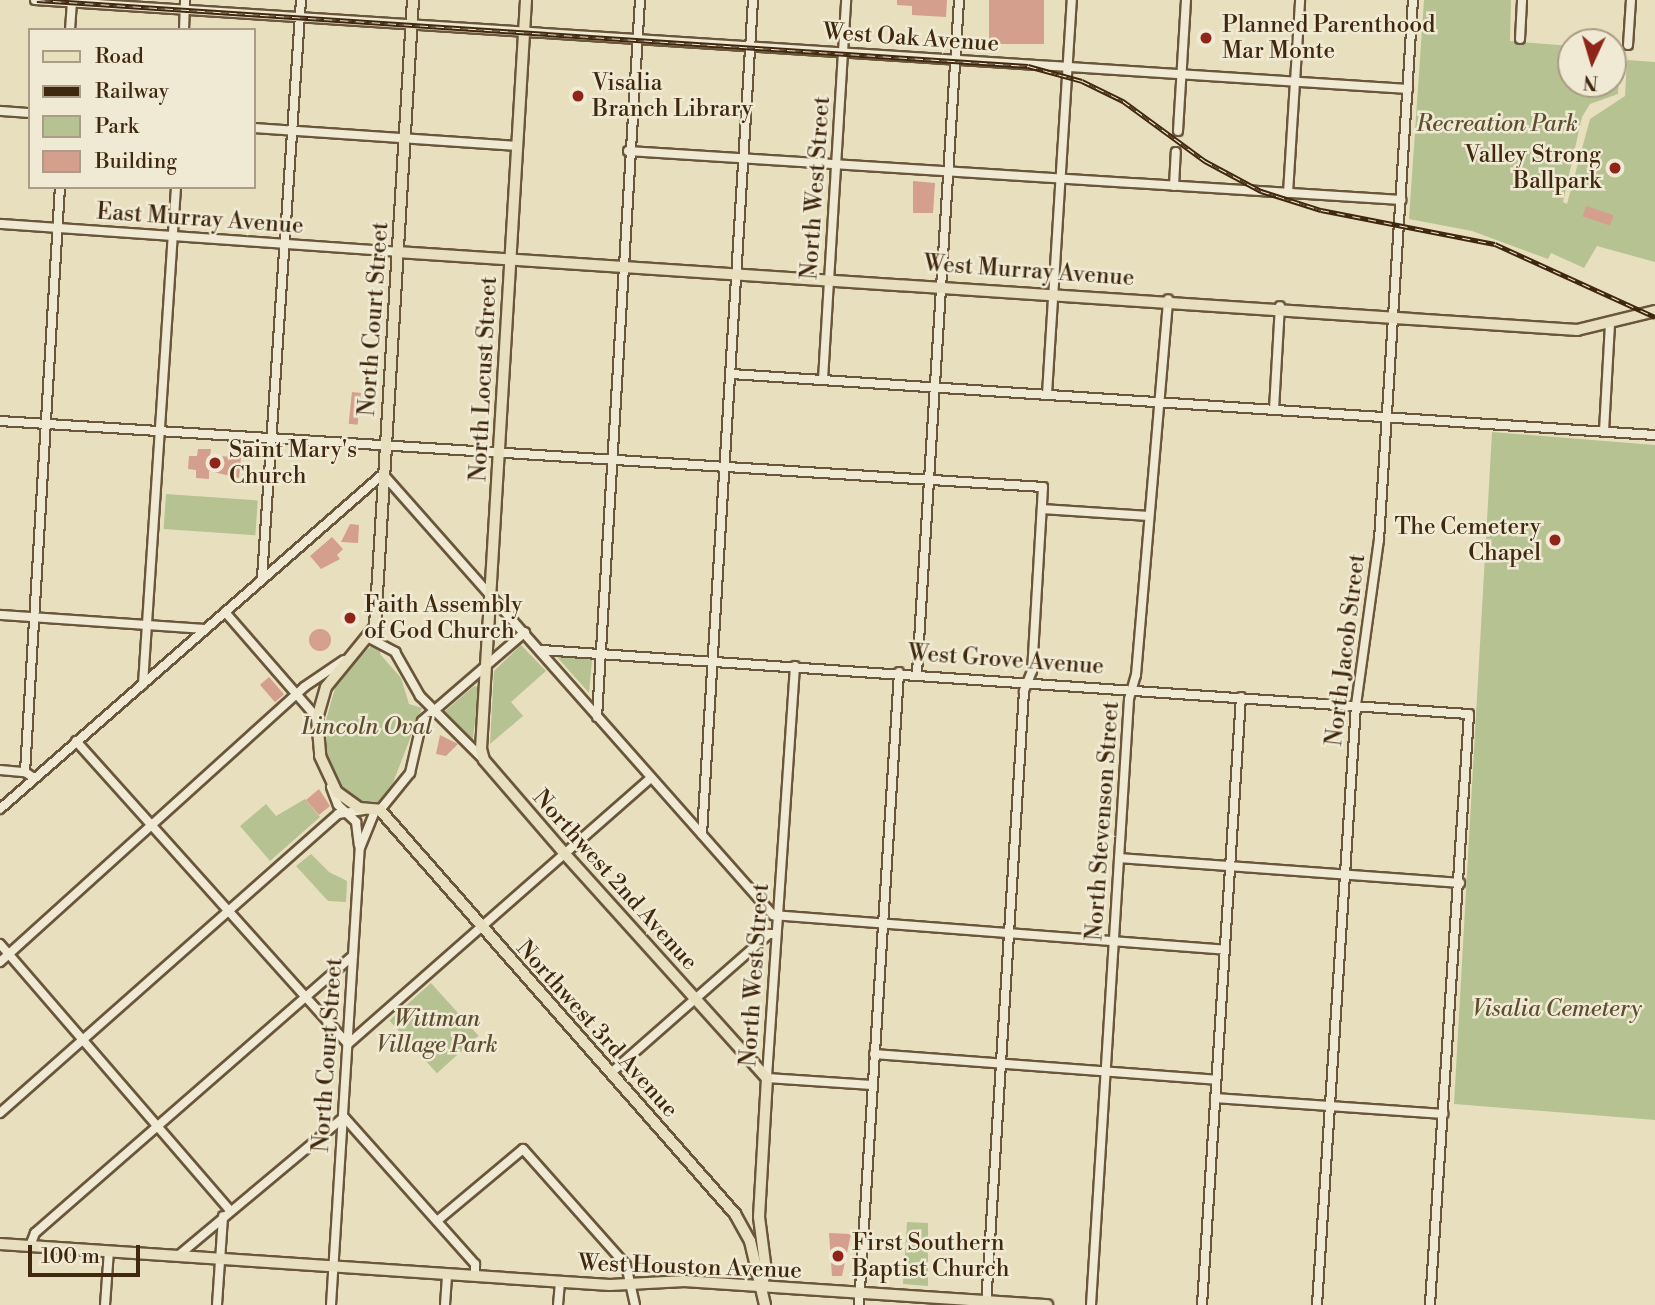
<!DOCTYPE html>
<style>
body{margin:0}
#map{position:relative;width:1655px;height:1305px;overflow:hidden;background:#e8dfbf;font-family:"Libre Bodoni",serif}
div>[style]{position:absolute}
.green>*{inset:0;background:#b6c292;transform-origin:0 0}
.building>*{inset:0;background:#d59f8e;transform-origin:0 0}
.round{border-radius:50%}
.roads{filter:drop-shadow(2px 0 #6a563a) drop-shadow(-2px 0 #6a563a) drop-shadow(0 2px #6a563a) drop-shadow(0 -2px #6a563a)}
.minor>*{height:8px;margin:-4px;padding:0 4px;transform-origin:4px;border-radius:4px;background:#f0ead5}
.major>*{height:10px;margin:-5px;padding:0 5px;transform-origin:5px;border-radius:5px;background:#e8dfbf}
.rail>*{height:5px;margin-top:-2.5px;transform-origin:0;background:repeating-linear-gradient(90deg,#f0ead5 0 8px,#40280e 0 16px);box-sizing:border-box;border-block:2px solid #40280e}
.dots>*{width:19px;height:19px;translate:-50% -50%;box-sizing:border-box;border:4px solid #f0ead5;border-radius:50%}
span{translate:-50% -50%;white-space:nowrap;text-align:center;line-height:1.15;-webkit-text-stroke:5px #f0ead5;paint-order:stroke}
.poi-label{font-size:23px;color:#40280e}
.left{translate:0 -50%;text-align:left}
.right{translate:-100% -50%;text-align:right}
.street-label{font-size:23px;color:#40280e}
.park-label{font-size:23px;color:#5e4e2f;font-style:italic}
.legend{position:absolute;left:28px;top:28px;width:228px;height:161px;box-sizing:border-box;background:#f0ead5;border:2px solid #aa9c85;margin:0;padding:9px 12px;list-style:none;font-size:21px;color:#40280e}
.legend li{display:flex;align-items:center;gap:14px;height:35px}
.legend b{width:35px;border:2px solid #aa9c85}
.north{position:absolute;left:1557px;top:28px;width:70px;height:70px;box-sizing:border-box;background:#f0ead5;border:2px solid #aa9c85;border-radius:50%;rotate:184deg;font-size:19px;font-weight:700;line-height:28px;text-align:center;color:#40280e}
.north::after{content:'';display:block;margin:auto;width:24px;height:32px;background:#8f2418;clip-path:polygon(50% 0,100% 100%,50% 72%,0 100%)}
.scale{position:absolute;left:28px;top:1245px;width:112px;height:32px;box-sizing:border-box;border:4px solid #40280e;border-top:0;padding-left:9px;font-size:21px;line-height:24px;white-space:nowrap;color:#40280e;-webkit-text-stroke:5px #f0ead5;paint-order:stroke}
</style>
<div id="map">
<div class="green">
<div style="clip-path:polygon(1424px 0,1511px 0,1510px 41px,1571px 46px,1571px 84px,1613px 84px,1613px 49px,1620px 50px,1618px 94px,1590px 104px,1582px 117px,1563px 202px,1567px 204px,1590px 119px,1625px 96px,1627px 60px,1655px 62px,1655px 262px,1597px 246px,1584px 268px,1551px 253px,1548px 259px,1472px 231px,1409px 219px)"></div>
<div style="clip-path:polygon(1492px 432px,1655px 445px,1655px 1120px,1454px 1104px)"></div>
<div style="left:166px;top:494px;width:92px;height:35px;rotate:4deg"></div>
<div style="clip-path:polygon(372px 645px,382px 646px,380px 654px,401px 678px,409px 704px,422px 708px,389px 793px,373px 806px,357px 802px,340px 788px,325px 754px,323px 730px,338px 678px)"></div>
<div style="clip-path:polygon(521px 645px,546px 671px,511px 702px,523px 716px,490px 744px,494px 671px)"></div>
<div style="clip-path:polygon(560px 653px,592px 660px,589px 693px,557px 657px)"></div>
<div style="clip-path:polygon(474px 686px,479px 687px,472px 746px,444px 712px)"></div>
<div style="clip-path:polygon(305px 799px,320px 817px,270px 861px,240px 826px,266px 804px,276px 816px)"></div>
<div style="clip-path:polygon(311px 854px,329px 872px,347px 881px,346px 902px,328px 901px,296px 866px)"></div>
<div style="left:431px;top:983px;width:71px;height:56px;rotate:48deg"></div>
<div style="clip-path:polygon(907px 1222px,928px 1223px,928px 1286px,903px 1284px)"></div>
</div>
<div class="building">
<div style="clip-path:polygon(897px 0,947px 0,946px 17px,912px 15px,912px 6px,897px 5px)"></div>
<div style="left:989px;top:0;width:55px;height:44px"></div>
<div style="clip-path:polygon(913px 181px,935px 183px,933px 213px,913px 213px)"></div>
<div style="left:1586px;top:206px;width:29px;height:11px;rotate:18deg"></div>
<div style="left:352px;top:392px;width:9px;height:32px;rotate:6deg"></div>
<div style="clip-path:polygon(198px 449px,211px 449px,210px 456px,241px 457px,239px 478px,209px 471px,209px 479px,196px 478px,196px 470px,188px 469px,189px 456px,197px 456px)"></div>
<div style="clip-path:polygon(350px 524px,359px 525px,358px 543px,341px 542px)"></div>
<div style="clip-path:polygon(332px 537px,343px 549px,337px 555px,340px 559px,321px 569px,310px 556px)"></div>
<div class="round" style="left:309px;top:629px;width:22px;height:22px"></div>
<div style="left:269px;top:677px;width:23px;height:12px;rotate:49deg"></div>
<div style="clip-path:polygon(440px 735px,458px 744px,446px 756px,436px 754px)"></div>
<div style="clip-path:polygon(319px 789px,330px 806px,319px 815px,306px 800px)"></div>
<div style="clip-path:polygon(829px 1233px,851px 1234px,842px 1276px,832px 1276px)"></div>
</div>
<div class="roads">
<div class="minor">
<div style="left:35px;top:0;width:1376px;rotate:3.71deg"></div>
<div style="left:70px;top:30px;width:30px;rotate:-86deg"></div>
<div style="left:184px;top:30px;width:30px;rotate:-88deg"></div>
<div style="left:1520px;top:39px;width:39px;rotate:-87deg"></div>
<div style="left:1628px;top:45px;width:45px;rotate:-86.2deg"></div>
<div style="left:0;top:111px;width:30px;rotate:4deg"></div>
<div style="left:254px;top:128px;width:264px;rotate:3.9deg"></div>
<div style="left:1178px;top:131px;width:131px;rotate:-86.5deg"></div>
<div style="left:628px;top:151px;width:775px;rotate:3.63deg"></div>
<div style="left:1174px;top:186px;width:34px;rotate:-87deg"></div>
<div style="left:1288px;top:193px;width:193px;rotate:-86.4deg"></div>
<div style="left:0;top:224px;width:398px;rotate:4deg"></div>
<div style="left:731px;top:374px;width:926px;rotate:3.78deg"></div>
<div style="left:823px;top:379px;width:380px;rotate:-86.5deg"></div>
<div style="left:1047px;top:394px;width:395px;rotate:-86.4deg"></div>
<div style="left:1274px;top:409px;width:103px;rotate:-86.7deg"></div>
<div style="left:0;top:421px;width:1045px;rotate:3.62deg"></div>
<div style="left:1043px;top:487px;width:184px;rotate:93.4deg"></div>
<div style="left:1032px;top:671px;width:22px;rotate:112deg"></div>
<div style="left:1024px;top:691px;width:615px;rotate:93.54deg"></div>
<div style="left:1604px;top:431px;width:106px;rotate:-86.8deg"></div>
<div style="left:1042px;top:509px;width:107px;rotate:3.7deg"></div>
<div style="left:262px;top:578px;width:579px;rotate:-86.14deg"></div>
<div style="left:225px;top:612px;width:140px;rotate:49deg"></div>
<div style="left:0;top:615px;width:205px;rotate:3.9deg"></div>
<div style="left:369px;top:638px;width:30px;rotate:28deg"></div>
<div style="left:395px;top:652px;width:51px;rotate:60.4deg"></div>
<div style="left:420px;top:696px;width:91px;rotate:45deg"></div>
<div style="left:541px;top:650px;width:930px;rotate:3.95deg"></div>
<div style="left:1469px;top:714px;width:592px;rotate:93.78deg"></div>
<div style="left:795px;top:666px;width:413px;rotate:93.9deg"></div>
<div style="left:767px;top:1078px;width:105px;rotate:3.8deg"></div>
<div style="left:917px;top:673px;width:674px;rotate:-86.43deg"></div>
<div style="left:143px;top:684px;width:498px;rotate:-86.2deg"></div>
<div style="left:597px;top:717px;width:718px;rotate:-86.57deg"></div>
<div style="left:76px;top:741px;width:407px;rotate:48.1deg"></div>
<div style="left:348px;top:1044px;width:403px;rotate:-41.3deg"></div>
<div style="left:0;top:770px;width:25px;rotate:5deg"></div>
<div style="left:34px;top:778px;width:11px;rotate:-146deg"></div>
<div style="left:25px;top:772px;width:586px;rotate:-86.58deg"></div>
<div style="left:331px;top:787px;width:19px;rotate:69deg"></div>
<div style="left:338px;top:805px;width:25px;rotate:43deg"></div>
<div style="left:356px;top:822px;width:23px;rotate:83deg"></div>
<div style="left:0;top:809px;width:509px;rotate:-41.18deg"></div>
<div style="left:383px;top:474px;width:589px;rotate:48.51deg"></div>
<div style="left:773px;top:915px;width:453px;rotate:4.4deg"></div>
<div style="left:380px;top:810px;width:48px;rotate:-51deg"></div>
<div style="left:410px;top:773px;width:53px;rotate:-77deg"></div>
<div style="left:422px;top:721px;width:136px;rotate:-40.8deg"></div>
<div style="left:702px;top:834px;width:836px;rotate:-86.5deg"></div>
<div style="left:1119px;top:858px;width:342px;rotate:4.2deg"></div>
<div style="left:0;top:944px;width:352px;rotate:49.2deg"></div>
<div style="left:0;top:962px;width:410px;rotate:-42.1deg"></div>
<div style="left:304px;top:687px;width:48px;rotate:-34deg"></div>
<div style="left:874px;top:1054px;width:343px;rotate:4.3deg"></div>
<div style="left:612px;top:1072px;width:209px;rotate:-41.3deg"></div>
<div style="left:769px;top:934px;width:7px"></div>
<div style="left:1215px;top:1098px;width:229px;rotate:4deg"></div>
<div style="left:0;top:1113px;width:451px;rotate:-41.5deg"></div>
<div style="left:338px;top:814px;width:26px;rotate:-9deg"></div>
<div style="left:437px;top:1221px;width:112px;rotate:-39.9deg"></div>
<div style="left:523px;top:1149px;width:155px;rotate:48.4deg"></div>
<div style="left:626px;top:1265px;width:41px;rotate:77.3deg"></div>
<div style="left:30px;top:1246px;width:14px;rotate:-69deg"></div>
<div style="left:35px;top:1233px;width:422px;rotate:-41.1deg"></div>
<div style="left:179px;top:1255px;width:215px;rotate:-39.9deg"></div>
<div style="left:344px;top:1117px;width:197px;rotate:48.3deg"></div>
<div style="left:475px;top:1264px;width:12px;rotate:90deg"></div>
<div style="left:105px;top:1305px;width:54px;rotate:-85.8deg"></div>
<div style="left:217px;top:1305px;width:89px;rotate:-86.1deg"></div>
<div style="left:331px;top:1305px;width:458px;rotate:-86.4deg"></div>
<div style="left:360px;top:848px;width:40px;rotate:-68deg"></div>
<div style="left:445px;top:1305px;width:31px;rotate:-86deg"></div>
<div style="left:558px;top:1305px;width:23px;rotate:-85deg"></div>
<div style="left:859px;top:1305px;width:634px;rotate:-86.38deg"></div>
<div style="left:1091px;top:1305px;width:607px;rotate:-86.41deg"></div>
<div style="left:1129px;top:699px;width:25px;rotate:-74deg"></div>
<div style="left:1136px;top:675px;width:377px;rotate:-85.1deg"></div>
<div style="left:1202px;top:1305px;width:609px;rotate:-86.33deg"></div>
<div style="left:1317px;top:1305px;width:601px;rotate:-86.28deg"></div>
<div style="left:1356px;top:705px;width:167px;rotate:-82.1deg"></div>
<div style="left:1379px;top:540px;width:541px;rotate:-86.4deg"></div>
</div>
<div class="major">
<div style="left:413px;top:0;width:628px;rotate:93.47deg"></div>
<div style="left:375px;top:627px;width:77px;rotate:129.2deg"></div>
<div style="left:326px;top:687px;width:32px;rotate:106deg"></div>
<div style="left:317px;top:718px;width:38px;rotate:85deg"></div>
<div style="left:320px;top:756px;width:40px;rotate:65deg"></div>
<div style="left:337px;top:792px;width:27px;rotate:36deg"></div>
<div style="left:359px;top:808px;width:21px;rotate:5deg"></div>
<div style="left:380px;top:810px;width:538px;rotate:48.69deg"></div>
<div style="left:735px;top:1214px;width:31px;rotate:61deg"></div>
<div style="left:750px;top:1241px;width:66px;rotate:76.8deg"></div>
<div style="left:526px;top:0;width:750px;rotate:93.44deg"></div>
<div style="left:481px;top:749px;width:11px;rotate:75deg"></div>
<div style="left:484px;top:760px;width:124px;rotate:49.2deg"></div>
<div style="left:565px;top:854px;width:302px;rotate:48deg"></div>
<div style="left:767px;top:1078px;width:139px;rotate:93.3deg"></div>
<div style="left:759px;top:1217px;width:54px;rotate:82.6deg"></div>
<div style="left:766px;top:1271px;width:16px;rotate:108deg"></div>
<div style="left:397px;top:252px;width:1183px;rotate:3.78deg"></div>
<div style="left:1577px;top:330px;width:80px;rotate:-13.7deg"></div>
<div style="left:0;top:1244px;width:611px;rotate:3.85deg"></div>
<div style="left:610px;top:1285px;width:75px;rotate:-3.1deg"></div>
<div style="left:685px;top:1281px;width:363px;rotate:3.8deg"></div>
</div>
</div>
<div class="rail">
<div style="left:37px;top:0;width:993px;rotate:3.81deg"></div>
<div style="left:1028px;top:66px;width:56px;rotate:15.5deg"></div>
<div style="left:1082px;top:81px;width:46px;rotate:26deg"></div>
<div style="left:1123px;top:101px;width:102px;rotate:36.2deg"></div>
<div style="left:1205px;top:161px;width:64px;rotate:28.2deg"></div>
<div style="left:1261px;top:191px;width:63px;rotate:17.6deg"></div>
<div style="left:1321px;top:210px;width:177px;rotate:11.1deg"></div>
<div style="left:1495px;top:244px;width:176px;rotate:24.5deg"></div>
</div>
<div class="dots">
<div style="left:1206px;top:38px;background:#8f2418"></div>
<div style="left:578px;top:96px;background:#8f2418"></div>
<div style="left:1615px;top:168px;background:#8f2418"></div>
<div style="left:215px;top:463px;background:#8f2418"></div>
<div style="left:1555px;top:540px;background:#8f2418"></div>
<div style="left:350px;top:618px;background:#8f2418"></div>
<div style="left:838px;top:1256px;background:#8f2418"></div>
</div>
<div class="poi-label">
<span class="left" style="left:1222px;top:38px">Planned Parenthood<br>Mar Monte</span>
<span class="left" style="left:592px;top:96px">Visalia<br>Branch Library</span>
<span class="right" style="left:1601px;top:168px">Valley Strong<br>Ballpark</span>
<span class="left" style="left:229px;top:463px">Saint Mary's<br>Church</span>
<span class="right" style="left:1541px;top:540px">The Cemetery<br>Chapel</span>
<span class="left" style="left:364px;top:618px">Faith Assembly<br>of God Church</span>
<span class="left" style="left:852px;top:1256px">First Southern<br>Baptist Church</span>
</div>
<div class="street-label">
<span style="left:911px;top:38px;rotate:4deg">West Oak Avenue</span>
<span style="left:816px;top:188px;rotate:-86deg">North West Street</span>
<span style="left:200px;top:219px;rotate:4deg">East Murray Avenue</span>
<span style="left:1029px;top:271px;rotate:4deg">West Murray Avenue</span>
<span style="left:374px;top:319px;rotate:-86deg">North Court Street</span>
<span style="left:484px;top:379px;rotate:-87deg">North Locust Street</span>
<span style="left:1346px;top:650px;rotate:-83deg">North Jacob Street</span>
<span style="left:1006px;top:660px;rotate:4deg">West Grove Avenue</span>
<span style="left:1103px;top:821px;rotate:-86deg">North Stevenson Street</span>
<span style="left:615px;top:880px;rotate:48deg">Northwest 2nd Avenue</span>
<span style="left:755px;top:975px;rotate:-86deg">North West Street</span>
<span style="left:597px;top:1029px;rotate:48deg">Northwest 3rd Avenue</span>
<span style="left:328px;top:1055px;rotate:-86deg">North Court Street</span>
<span style="left:690px;top:1267px;rotate:2deg">West Houston Avenue</span>
</div>
<div class="park-label">
<span style="left:1497px;top:124px">Recreation Park</span>
<span style="left:367px;top:727px">Lincoln Oval</span>
<span style="left:1557px;top:1009px">Visalia Cemetery</span>
<span style="left:437px;top:1032px">Wittman<br>Village Park</span>
</div>
<ul class="legend">
<li><b style="height:9px;background:#e8dfbf"></b>Road</li>
<li><b style="height:9px;background:#40280e"></b>Railway</li>
<li><b style="height:19px;background:#b6c292"></b>Park</li>
<li><b style="height:19px;background:#d59f8e"></b>Building</li>
</ul>
<div class="north">N</div>
<div class="scale">100 m</div>
</div>
